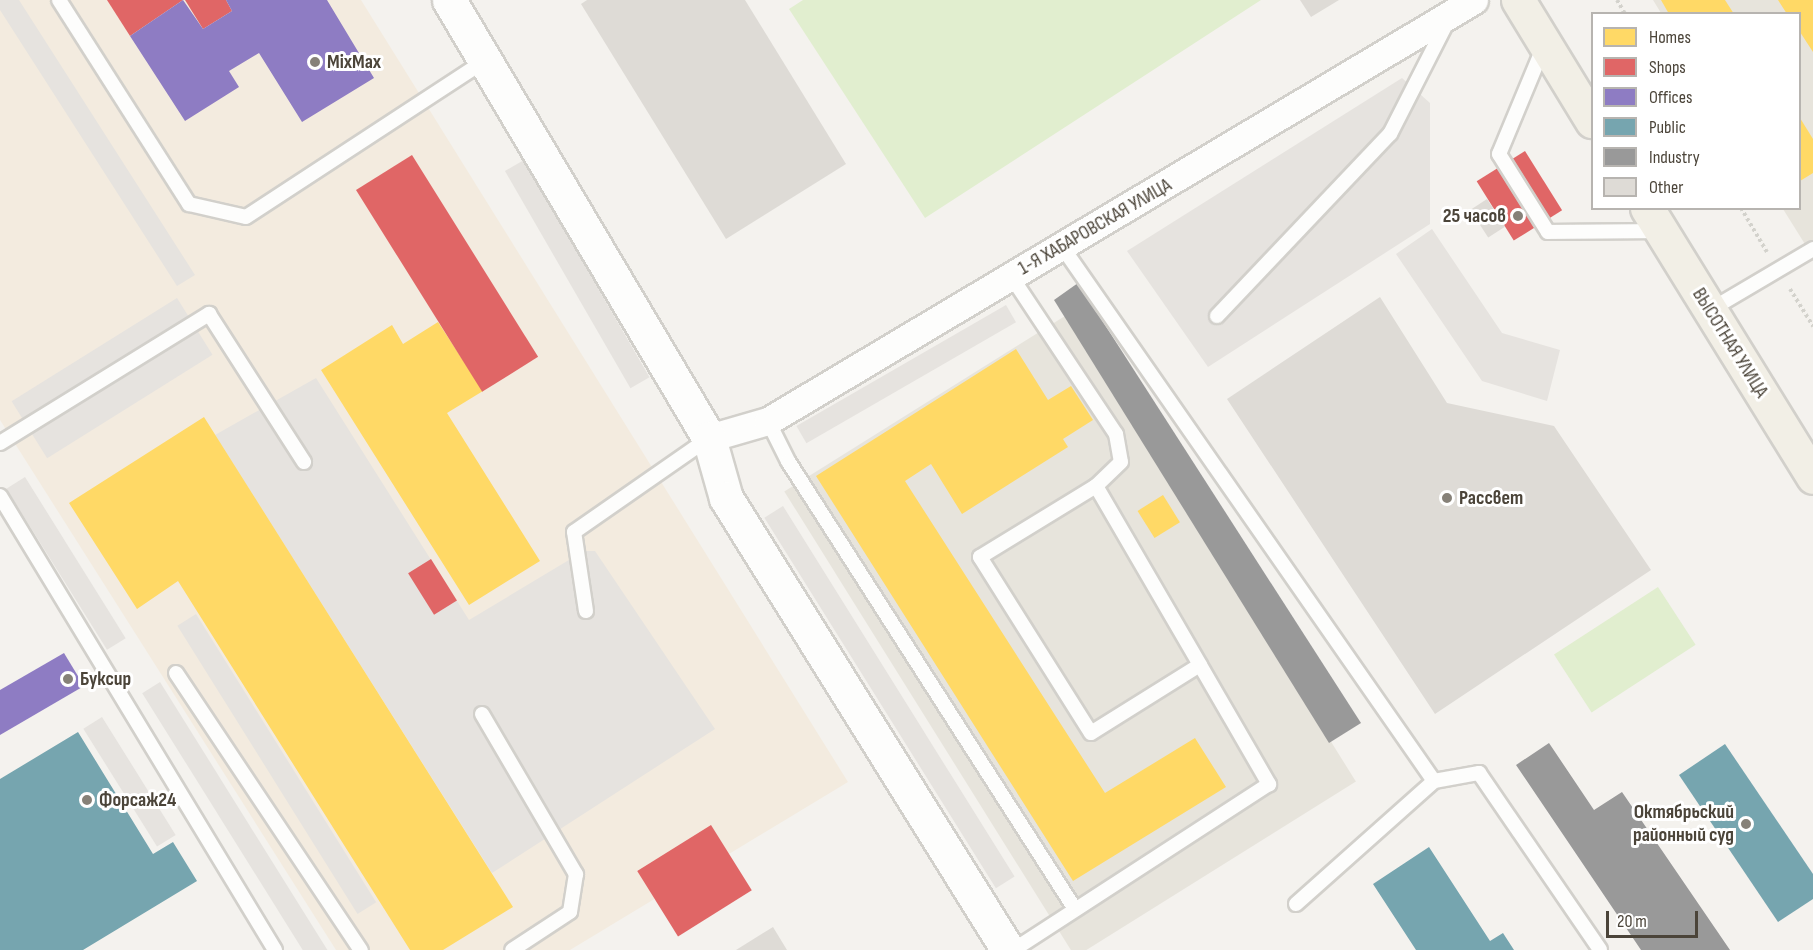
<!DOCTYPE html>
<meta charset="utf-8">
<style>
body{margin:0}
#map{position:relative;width:1813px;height:950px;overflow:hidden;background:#f4f2ee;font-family:"Sofia Sans Condensed",sans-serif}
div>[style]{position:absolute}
.residential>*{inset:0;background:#e7e4dc;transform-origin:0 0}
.commercial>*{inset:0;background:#f3ebdf}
.green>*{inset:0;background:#e1eecf;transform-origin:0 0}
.parking>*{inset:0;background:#e6e3df;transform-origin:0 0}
.homes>*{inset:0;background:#ffd966;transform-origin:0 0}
.shops>*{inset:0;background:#e06666;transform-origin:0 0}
.offices>*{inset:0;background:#8e7cc3}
.public>*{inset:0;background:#76a5af}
.industry>*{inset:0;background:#999}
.building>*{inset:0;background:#dedbd6;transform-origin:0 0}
.path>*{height:4px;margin-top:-2px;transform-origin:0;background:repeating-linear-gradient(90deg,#d3d2cc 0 3px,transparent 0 6px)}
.roads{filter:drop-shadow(2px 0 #d2d0cb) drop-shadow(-2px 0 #d2d0cb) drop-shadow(0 2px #d2d0cb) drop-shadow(0 -2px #d2d0cb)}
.service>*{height:14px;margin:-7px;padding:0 7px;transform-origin:7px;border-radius:7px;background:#fdfdfc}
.minor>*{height:27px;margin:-13.5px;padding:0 13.5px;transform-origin:13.5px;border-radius:13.5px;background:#fdfdfc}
.tertiary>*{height:33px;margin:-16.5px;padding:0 16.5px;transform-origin:16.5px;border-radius:16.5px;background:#fdfdfc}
.primary>*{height:33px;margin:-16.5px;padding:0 16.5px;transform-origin:16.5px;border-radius:16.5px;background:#f2efe6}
.dots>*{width:16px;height:16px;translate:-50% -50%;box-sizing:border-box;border:3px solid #fff;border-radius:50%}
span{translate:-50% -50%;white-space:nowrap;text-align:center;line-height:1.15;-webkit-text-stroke:6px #fff;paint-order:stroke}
.poi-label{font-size:20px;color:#4b4439;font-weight:700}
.left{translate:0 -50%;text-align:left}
.right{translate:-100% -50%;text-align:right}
.street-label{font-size:20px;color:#4b4439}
.legend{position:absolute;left:1591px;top:12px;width:210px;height:198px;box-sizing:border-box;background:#fff;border:2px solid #b7b4b0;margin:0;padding:8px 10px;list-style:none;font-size:18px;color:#4b4439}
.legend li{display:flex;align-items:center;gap:12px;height:30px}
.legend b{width:30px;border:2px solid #b7b4b0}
.scale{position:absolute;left:1606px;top:911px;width:92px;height:27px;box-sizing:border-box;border:3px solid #4b4439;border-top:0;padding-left:8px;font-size:18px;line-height:21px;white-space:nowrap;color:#4b4439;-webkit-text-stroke:4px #fff;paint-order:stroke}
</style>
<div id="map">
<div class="residential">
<div style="clip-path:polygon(1653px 0,1813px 0,1813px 257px,1783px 209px,1800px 208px,1800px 14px,1661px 13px)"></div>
<div style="left:1065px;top:316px;width:549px;height:331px;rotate:58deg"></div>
</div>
<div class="commercial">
<div style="clip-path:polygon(0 0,361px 0,848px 782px,570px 950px,336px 950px,0 420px)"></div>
</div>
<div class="green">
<div style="clip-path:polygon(803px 0,1261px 0,925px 218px,789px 9px)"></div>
<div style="left:1658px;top:587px;width:69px;height:124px;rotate:57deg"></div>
</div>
<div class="parking">
<div style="clip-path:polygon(0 0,19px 0,195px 275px,177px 286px,0 10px)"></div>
<div style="clip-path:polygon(1402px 78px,1430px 103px,1430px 224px,1208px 367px,1127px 251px)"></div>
<div style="left:524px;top:160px;width:251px;height:22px;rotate:60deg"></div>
<div style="clip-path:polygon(1432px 229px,1502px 333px,1560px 350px,1547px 401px,1482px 381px,1396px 254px)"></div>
<div style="left:177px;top:298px;width:67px;height:195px;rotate:58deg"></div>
<div style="left:1006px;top:305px;width:20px;height:242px;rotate:60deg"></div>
<div style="clip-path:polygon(316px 378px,469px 620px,584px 551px,595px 551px,715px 729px,492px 873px,215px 435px)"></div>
<div style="left:25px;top:477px;width:190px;height:22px;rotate:58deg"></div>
<div style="left:783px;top:506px;width:437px;height:22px;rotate:58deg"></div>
<div style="left:196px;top:614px;width:340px;height:22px;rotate:58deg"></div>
<div style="left:160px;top:682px;width:316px;height:21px;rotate:58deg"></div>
<div style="left:102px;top:717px;width:139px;height:22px;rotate:58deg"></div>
</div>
<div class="homes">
<div style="clip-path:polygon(1661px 0,1725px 0,1734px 14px,1669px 14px)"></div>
<div style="clip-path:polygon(1778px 0,1813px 0,1813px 52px,1800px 32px,1800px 14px,1787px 14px)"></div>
<div style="clip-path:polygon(1800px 118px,1813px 139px,1813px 173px,1800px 181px)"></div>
<div style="clip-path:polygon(438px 322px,483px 391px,447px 413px,540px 561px,469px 605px,321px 370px,392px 325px,403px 344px)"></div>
<div style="clip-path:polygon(1016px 349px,1048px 400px,1071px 386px,1093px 420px,1063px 439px,1068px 447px,962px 514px,931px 464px,905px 481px,1105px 793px,1195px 738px,1226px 787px,1073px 881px,816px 476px)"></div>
<div style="clip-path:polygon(204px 417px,513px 907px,443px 950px,410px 950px,178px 581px,137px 609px,69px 503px)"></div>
<div style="left:1163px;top:495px;width:32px;height:30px;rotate:58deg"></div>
</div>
<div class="shops">
<div style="clip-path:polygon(107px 0,183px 0,130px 36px)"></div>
<div style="clip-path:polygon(185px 0,226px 0,232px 11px,203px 29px)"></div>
<div style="left:1525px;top:151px;width:70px;height:57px;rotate:58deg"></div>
<div style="left:412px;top:155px;width:238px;height:66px;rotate:58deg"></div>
<div style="left:431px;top:559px;width:49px;height:27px;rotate:58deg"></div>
<div style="left:711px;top:825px;width:77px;height:87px;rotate:58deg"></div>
</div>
<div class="offices">
<div style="clip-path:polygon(183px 0,203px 29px,232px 11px,226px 0,327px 0,374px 78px,302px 122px,259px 53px,229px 71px,239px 87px,185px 121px,130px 36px)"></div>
<div style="clip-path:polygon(64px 653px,84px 686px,0 735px,0 690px)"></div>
</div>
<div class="public">
<div style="clip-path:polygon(78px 732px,153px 854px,173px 842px,197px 881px,83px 950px,0 950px,0 779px)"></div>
<div style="clip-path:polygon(1725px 744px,1813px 874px,1813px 899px,1778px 922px,1679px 775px)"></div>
<div style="clip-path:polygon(1429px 847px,1490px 941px,1503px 933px,1514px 950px,1416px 950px,1373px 884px)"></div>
</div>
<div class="industry">
<div style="clip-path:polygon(1078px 283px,1361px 723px,1329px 743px,1054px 300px)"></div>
<div style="clip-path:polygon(1549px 743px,1594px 810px,1622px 792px,1730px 950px,1641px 950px,1516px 765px)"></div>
</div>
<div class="building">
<div style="clip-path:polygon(587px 0,745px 0,846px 164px,726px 239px,581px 4px)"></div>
<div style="clip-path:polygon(1300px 0,1339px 0,1311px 17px)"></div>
<div style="left:1487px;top:199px;width:33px;height:20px;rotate:57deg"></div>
<div style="clip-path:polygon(1380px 297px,1447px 403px,1554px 426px,1651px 570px,1435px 714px,1227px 399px)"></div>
<div style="clip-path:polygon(773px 927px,787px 950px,736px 950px)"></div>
</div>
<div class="path">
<div style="left:1617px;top:0;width:16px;rotate:60deg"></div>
<div style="left:1741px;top:208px;width:51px;rotate:59.4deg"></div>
<div style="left:1790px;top:289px;width:44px;rotate:58.1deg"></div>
</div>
<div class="roads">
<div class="service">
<div style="left:59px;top:0;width:242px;rotate:57.5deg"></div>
<div style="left:189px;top:204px;width:58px;rotate:12.8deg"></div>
<div style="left:246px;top:217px;width:287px;rotate:-33.2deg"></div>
<div style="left:1544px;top:46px;width:117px;rotate:112.6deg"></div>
<div style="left:1499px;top:154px;width:92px;rotate:57.9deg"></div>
<div style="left:1548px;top:232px;width:111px;rotate:-0.5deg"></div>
<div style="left:1063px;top:248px;width:649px;rotate:55.16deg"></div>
<div style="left:1011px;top:276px;width:190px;rotate:56.4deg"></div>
<div style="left:1116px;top:434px;width:28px;rotate:80deg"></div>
<div style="left:1121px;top:462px;width:35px;rotate:136deg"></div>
<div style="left:1096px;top:486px;width:136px;rotate:148.5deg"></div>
<div style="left:980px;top:557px;width:208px;rotate:57.8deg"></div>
<div style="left:1091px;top:733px;width:128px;rotate:-32deg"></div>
<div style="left:1200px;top:665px;width:138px;rotate:59.9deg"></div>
<div style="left:1269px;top:784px;width:305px;rotate:147deg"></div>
<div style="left:1710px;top:310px;width:120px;rotate:-30.6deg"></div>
<div style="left:1217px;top:316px;width:251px;rotate:-46.5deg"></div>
<div style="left:1390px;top:134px;width:126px;rotate:-63deg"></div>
<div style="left:768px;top:421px;width:45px;rotate:63.4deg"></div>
<div style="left:788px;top:461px;width:532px;rotate:57.36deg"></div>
<div style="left:0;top:443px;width:246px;rotate:-31.7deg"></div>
<div style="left:209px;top:314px;width:176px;rotate:57.3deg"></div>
<div style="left:1096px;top:486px;width:207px;rotate:59.8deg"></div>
<div style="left:0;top:496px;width:531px;rotate:58.8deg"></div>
<div style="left:586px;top:611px;width:80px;rotate:-98.6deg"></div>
<div style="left:574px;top:532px;width:165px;rotate:-34.8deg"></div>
<div style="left:176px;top:673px;width:333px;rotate:56.3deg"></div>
<div style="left:482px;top:714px;width:186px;rotate:59.6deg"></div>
<div style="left:576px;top:874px;width:38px;rotate:99deg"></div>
<div style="left:570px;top:912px;width:69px;rotate:146.8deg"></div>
<div style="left:1296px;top:904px;width:185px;rotate:-41.7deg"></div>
<div style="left:1434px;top:781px;width:46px;rotate:-10.1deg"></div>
<div style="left:1479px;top:773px;width:214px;rotate:55.6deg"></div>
</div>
<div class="minor">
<div style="left:709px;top:438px;width:61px;rotate:-16.1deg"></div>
<div style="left:768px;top:421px;width:822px;rotate:-30.81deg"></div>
</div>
<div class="tertiary">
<div style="left:449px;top:0;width:509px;rotate:59.31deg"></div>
<div style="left:709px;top:438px;width:62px;rotate:74.2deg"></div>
<div style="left:726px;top:498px;width:533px;rotate:58.04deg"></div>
</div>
<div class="primary">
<div style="left:1518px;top:0;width:142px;rotate:58.6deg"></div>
<div style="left:1647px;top:208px;width:316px;rotate:58.3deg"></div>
</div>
</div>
<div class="dots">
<div style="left:315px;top:62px;background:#868178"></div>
<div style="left:1518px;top:216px;background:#868178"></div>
<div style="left:1447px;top:498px;background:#868178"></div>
<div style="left:68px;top:679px;background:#868178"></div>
<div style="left:87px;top:800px;background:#868178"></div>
<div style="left:1746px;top:824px;background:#868178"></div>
</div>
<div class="poi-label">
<span class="left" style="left:327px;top:62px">MixMax</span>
<span class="right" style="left:1506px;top:216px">25 часов</span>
<span class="left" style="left:1459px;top:498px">Рассвет</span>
<span class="left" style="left:80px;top:679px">Буксир</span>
<span class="left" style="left:99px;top:800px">Форсаж24</span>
<span class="right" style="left:1734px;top:824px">Октябрьский<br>районный суд</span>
</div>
<div class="street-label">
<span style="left:1095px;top:227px;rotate:-30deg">1-Я ХАБАРОВСКАЯ УЛИЦА</span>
<span style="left:1730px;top:343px;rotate:58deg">ВЫСОТНАЯ УЛИЦА</span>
</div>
<ul class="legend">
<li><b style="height:16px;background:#ffd966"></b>Homes</li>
<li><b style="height:16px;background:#e06666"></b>Shops</li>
<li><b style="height:16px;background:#8e7cc3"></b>Offices</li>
<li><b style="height:16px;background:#76a5af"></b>Public</li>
<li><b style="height:16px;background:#999"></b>Industry</li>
<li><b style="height:16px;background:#dedbd6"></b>Other</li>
</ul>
<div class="scale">20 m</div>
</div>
